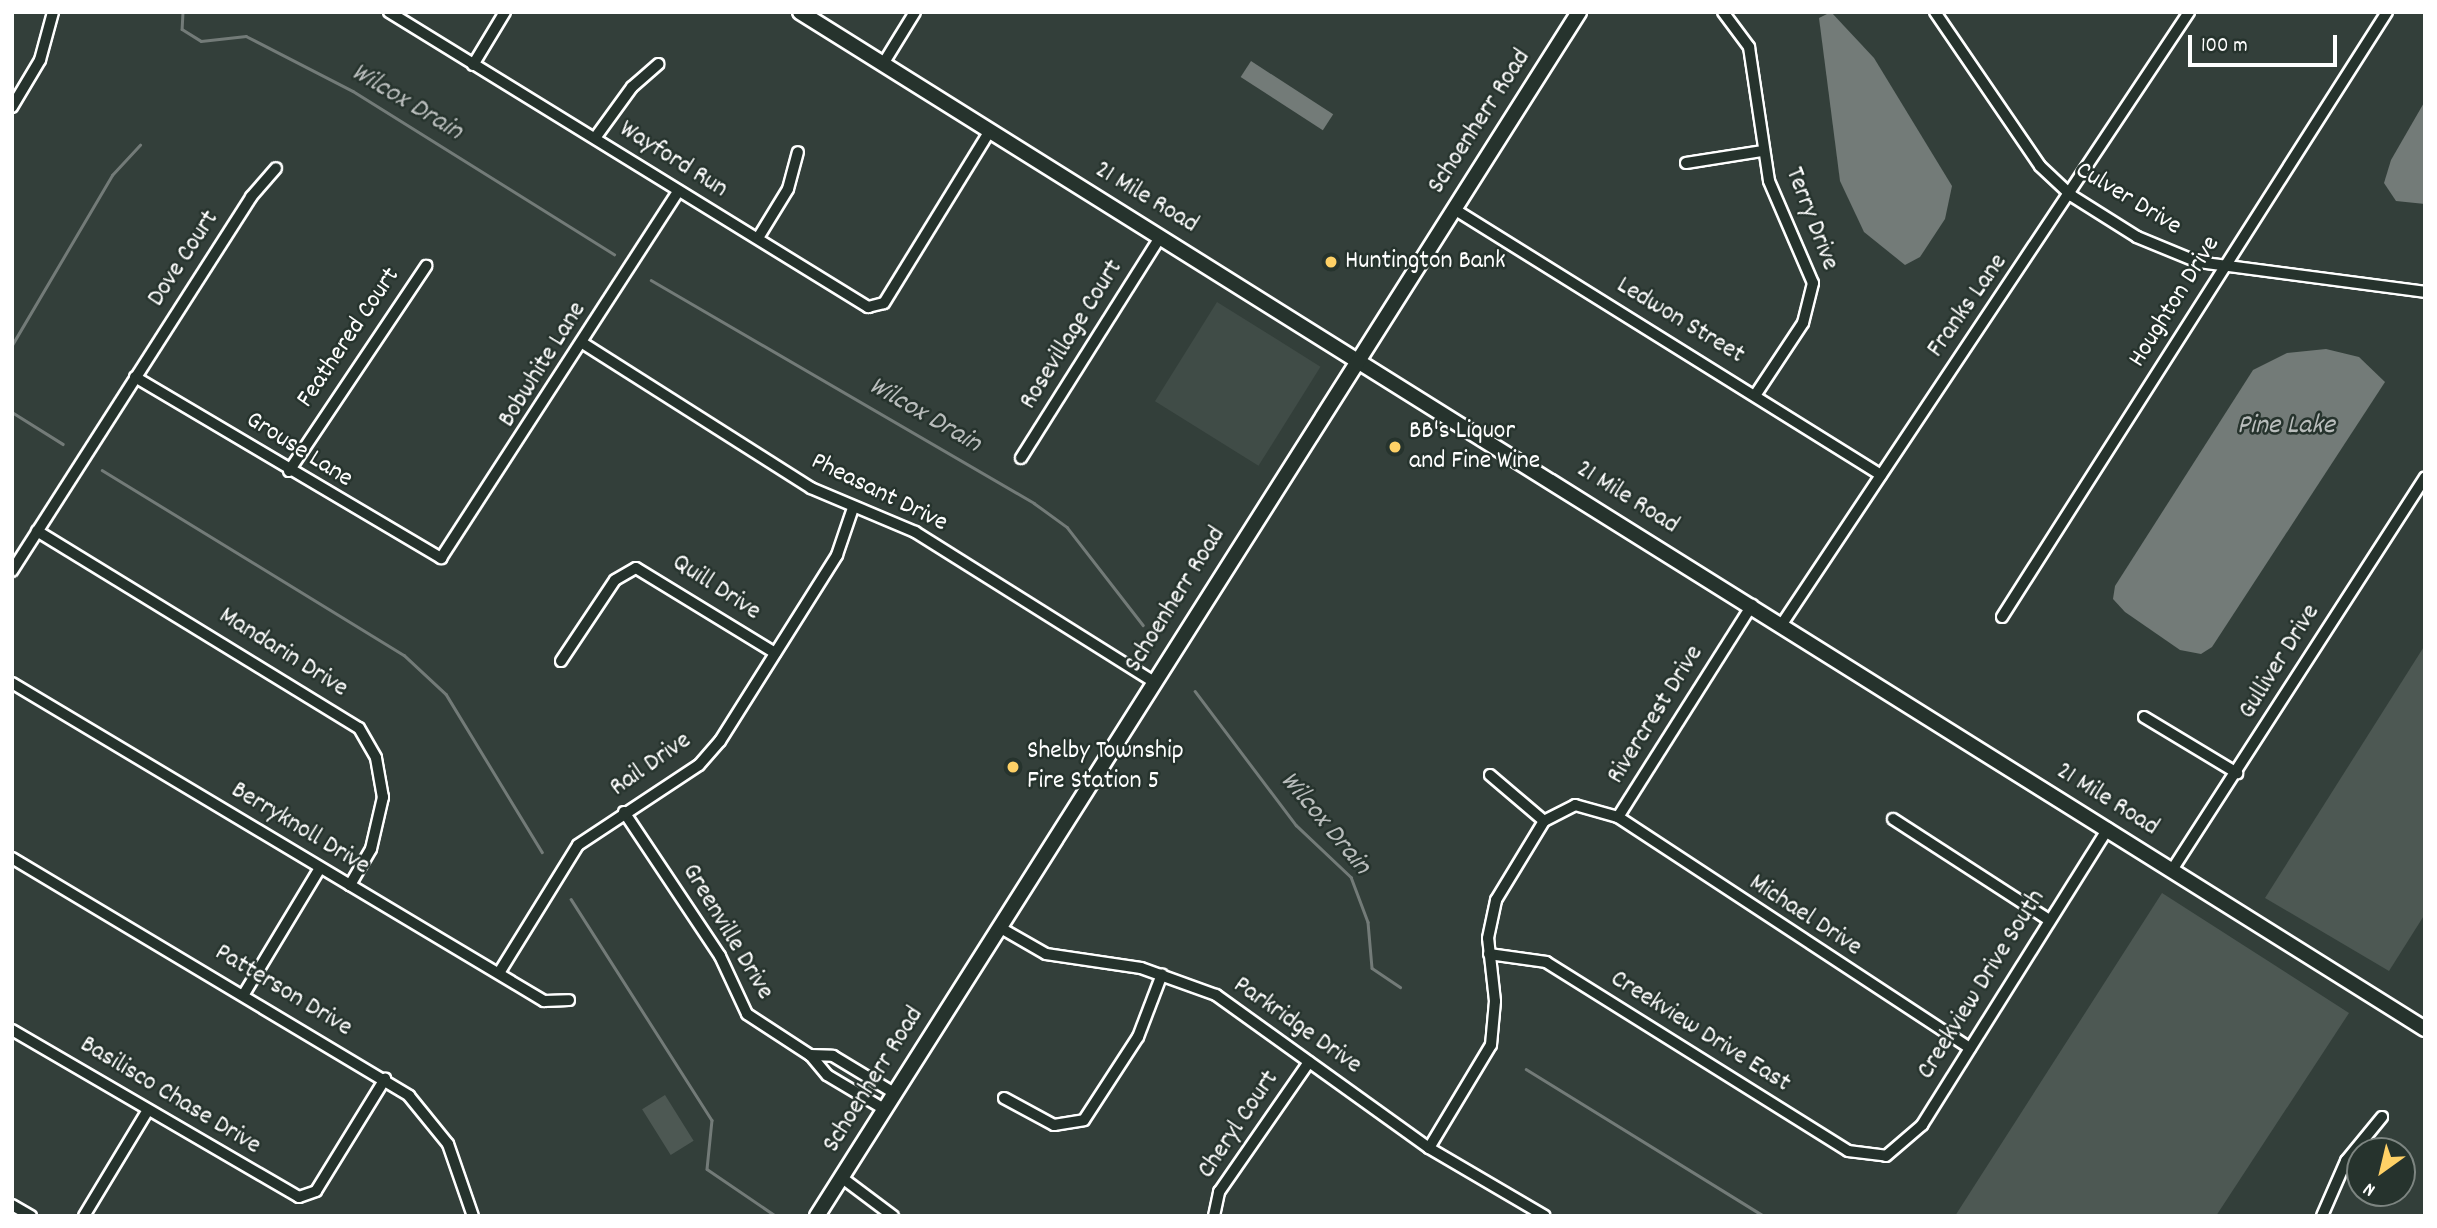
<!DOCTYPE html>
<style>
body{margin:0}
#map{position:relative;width:2437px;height:1228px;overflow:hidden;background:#333f3a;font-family:Dekko,sans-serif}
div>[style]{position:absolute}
.built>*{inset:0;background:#404c47;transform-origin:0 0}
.green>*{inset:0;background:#4d5853;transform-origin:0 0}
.water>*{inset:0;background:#737b78;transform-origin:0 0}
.stream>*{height:2.5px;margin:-1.25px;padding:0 1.25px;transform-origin:1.25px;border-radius:1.25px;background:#737b78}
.roads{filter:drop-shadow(2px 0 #fff) drop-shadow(-2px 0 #fff) drop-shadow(0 2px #fff) drop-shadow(0 -2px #fff)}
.minor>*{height:10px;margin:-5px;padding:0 5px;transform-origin:5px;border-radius:5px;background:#26332d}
.tertiary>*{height:14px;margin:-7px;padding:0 7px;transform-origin:7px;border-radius:7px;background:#26332d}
.dots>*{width:19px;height:19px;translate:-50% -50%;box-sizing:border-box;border:4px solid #26332d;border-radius:50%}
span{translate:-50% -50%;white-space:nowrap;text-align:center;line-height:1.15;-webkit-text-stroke:5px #26332d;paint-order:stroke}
.street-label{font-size:26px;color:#fff}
.poi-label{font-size:26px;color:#fff}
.left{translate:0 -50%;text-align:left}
.water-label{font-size:28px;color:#b9bdbc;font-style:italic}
.frame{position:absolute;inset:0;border:14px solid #fff;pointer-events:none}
.north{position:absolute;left:2346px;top:1137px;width:70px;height:70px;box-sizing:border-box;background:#26332d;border:2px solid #7d8581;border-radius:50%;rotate:214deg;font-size:19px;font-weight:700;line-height:28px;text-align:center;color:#fff}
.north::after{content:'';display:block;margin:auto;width:24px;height:32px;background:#ffd166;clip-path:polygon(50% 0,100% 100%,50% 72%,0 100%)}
.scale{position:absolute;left:2188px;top:35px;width:149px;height:32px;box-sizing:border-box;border:4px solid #fff;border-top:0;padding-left:9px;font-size:21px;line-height:24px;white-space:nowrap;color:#fff;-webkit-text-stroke:5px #26332d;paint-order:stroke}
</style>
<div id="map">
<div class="built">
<div style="left:1217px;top:302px;width:122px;height:117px;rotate:32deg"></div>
</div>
<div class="green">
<div style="clip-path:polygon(2425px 645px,2425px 914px,2389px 971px,2265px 898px)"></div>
<div style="clip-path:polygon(2162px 893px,2349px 1013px,2216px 1216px,1955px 1216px)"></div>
<div style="left:665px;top:1095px;width:54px;height:27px;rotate:58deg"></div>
</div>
<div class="water">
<div style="clip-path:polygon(1831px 12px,1874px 58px,1952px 186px,1945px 219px,1920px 257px,1905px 265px,1864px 232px,1840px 181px,1819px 18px)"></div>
<div style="left:1251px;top:61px;width:98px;height:19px;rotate:33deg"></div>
<div style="clip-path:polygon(2425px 101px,2425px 204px,2396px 201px,2384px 183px,2391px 160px)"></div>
<div style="clip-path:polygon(2326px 349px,2359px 357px,2385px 382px,2212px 647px,2201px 654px,2180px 650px,2125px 612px,2113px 599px,2115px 586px,2253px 370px,2287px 353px)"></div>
</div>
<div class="stream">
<div style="left:183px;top:12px;width:17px;rotate:93deg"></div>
<div style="left:182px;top:29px;width:22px;rotate:32deg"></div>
<div style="left:201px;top:41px;width:45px;rotate:-6.3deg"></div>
<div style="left:246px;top:36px;width:120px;rotate:27.2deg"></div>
<div style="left:353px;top:91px;width:308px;rotate:32deg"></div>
<div style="left:651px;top:280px;width:443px;rotate:30.2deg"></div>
<div style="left:1034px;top:503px;width:41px;rotate:36deg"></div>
<div style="left:1067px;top:527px;width:124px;rotate:52.2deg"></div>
<div style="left:12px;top:345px;width:197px;rotate:-59.5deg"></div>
<div style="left:112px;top:175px;width:41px;rotate:-47deg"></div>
<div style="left:12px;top:412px;width:60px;rotate:32.1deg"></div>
<div style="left:102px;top:470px;width:354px;rotate:31.5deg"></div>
<div style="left:404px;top:655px;width:57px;rotate:42.9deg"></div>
<div style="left:446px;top:694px;width:185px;rotate:58.7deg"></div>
<div style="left:1195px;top:691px;width:168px;rotate:53deg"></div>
<div style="left:1296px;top:825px;width:76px;rotate:43.4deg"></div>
<div style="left:1351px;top:877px;width:48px;rotate:69.3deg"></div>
<div style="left:1368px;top:922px;width:46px;rotate:85deg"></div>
<div style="left:1372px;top:968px;width:34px;rotate:34deg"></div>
<div style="left:571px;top:899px;width:262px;rotate:57.5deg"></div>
<div style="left:712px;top:1120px;width:49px;rotate:95.8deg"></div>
<div style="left:707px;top:1169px;width:83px;rotate:34.3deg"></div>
<div style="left:1526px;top:1069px;width:280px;rotate:31.7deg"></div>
</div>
<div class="roads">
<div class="minor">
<div style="left:389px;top:12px;width:563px;rotate:31.63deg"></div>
<div style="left:868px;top:307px;width:16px;rotate:-14deg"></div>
<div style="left:884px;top:303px;width:202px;rotate:-58.4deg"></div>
<div style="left:1723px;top:12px;width:44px;rotate:53.4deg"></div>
<div style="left:1749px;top:47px;width:135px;rotate:81.5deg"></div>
<div style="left:1769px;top:181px;width:111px;rotate:66.7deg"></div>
<div style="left:1813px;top:283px;width:41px;rotate:104deg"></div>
<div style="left:1803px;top:323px;width:85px;rotate:123.5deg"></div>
<div style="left:1935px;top:12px;width:186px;rotate:55.7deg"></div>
<div style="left:2040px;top:166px;width:44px;rotate:43.2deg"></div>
<div style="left:2072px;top:196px;width:77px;rotate:32.2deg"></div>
<div style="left:2137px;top:237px;width:66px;rotate:22.3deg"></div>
<div style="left:2198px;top:262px;width:229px;rotate:7.5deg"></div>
<div style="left:883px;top:64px;width:61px;rotate:-58.4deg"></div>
<div style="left:473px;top:65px;width:62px;rotate:-58.9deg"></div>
<div style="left:12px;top:107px;width:55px;rotate:-59.2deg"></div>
<div style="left:40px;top:60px;width:50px;rotate:-74.8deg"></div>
<div style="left:595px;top:138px;width:63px;rotate:-54deg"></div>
<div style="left:632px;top:87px;width:35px;rotate:-41deg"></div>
<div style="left:1686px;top:163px;width:78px;rotate:-8.9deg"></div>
<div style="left:1454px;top:209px;width:503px;rotate:31.92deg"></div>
<div style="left:758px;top:238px;width:57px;rotate:-58.5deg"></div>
<div style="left:788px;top:189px;width:38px;rotate:-75deg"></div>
<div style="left:584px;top:344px;width:269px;rotate:32.4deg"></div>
<div style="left:811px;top:488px;width:113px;rotate:22.9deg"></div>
<div style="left:915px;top:532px;width:282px;rotate:32.1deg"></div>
<div style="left:135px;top:377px;width:356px;rotate:30.6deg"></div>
<div style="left:441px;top:558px;width:436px;rotate:-57.1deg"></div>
<div style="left:1021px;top:458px;width:262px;rotate:-57.8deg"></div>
<div style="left:289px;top:471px;width:247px;rotate:-56.2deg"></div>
<div style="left:37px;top:531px;width:377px;rotate:31.5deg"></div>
<div style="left:359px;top:728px;width:34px;rotate:60deg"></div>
<div style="left:376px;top:758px;width:40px;rotate:80deg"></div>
<div style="left:383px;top:797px;width:53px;rotate:103deg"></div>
<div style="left:371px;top:849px;width:42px;rotate:120.3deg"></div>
<div style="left:12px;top:571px;width:444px;rotate:-57.4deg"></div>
<div style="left:251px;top:197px;width:38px;rotate:-49deg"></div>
<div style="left:2002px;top:617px;width:717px;rotate:-57.53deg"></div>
<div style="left:1782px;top:624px;width:735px;rotate:-56.37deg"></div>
<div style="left:561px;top:661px;width:97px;rotate:-56.3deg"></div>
<div style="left:615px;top:580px;width:24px;rotate:-30deg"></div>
<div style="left:636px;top:568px;width:163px;rotate:31.4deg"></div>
<div style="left:12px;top:683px;width:620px;rotate:30.87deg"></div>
<div style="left:544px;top:1001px;width:25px;rotate:-2deg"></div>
<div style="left:2144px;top:717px;width:109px;rotate:31.1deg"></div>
<div style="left:1490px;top:775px;width:71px;rotate:40.4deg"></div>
<div style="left:624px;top:812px;width:173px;rotate:56.3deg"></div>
<div style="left:720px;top:956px;width:64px;rotate:65deg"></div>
<div style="left:747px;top:1014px;width:75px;rotate:33.1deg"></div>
<div style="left:1618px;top:817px;width:251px;rotate:-57.7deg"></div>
<div style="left:1893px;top:819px;width:186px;rotate:32.9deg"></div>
<div style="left:12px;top:858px;width:463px;rotate:30.9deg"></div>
<div style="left:409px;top:1096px;width:62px;rotate:50.9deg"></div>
<div style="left:448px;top:1144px;width:76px;rotate:70.9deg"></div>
<div style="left:2172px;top:870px;width:467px;rotate:-57.2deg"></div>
<div style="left:999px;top:927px;width:54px;rotate:29.9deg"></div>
<div style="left:1046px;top:954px;width:96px;rotate:8.4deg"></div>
<div style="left:1141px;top:968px;width:80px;rotate:19.8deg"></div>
<div style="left:1216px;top:995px;width:262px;rotate:35.7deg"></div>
<div style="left:1429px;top:1148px;width:134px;rotate:30.4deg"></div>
<div style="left:1489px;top:954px;width:58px;rotate:8deg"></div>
<div style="left:1546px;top:962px;width:356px;rotate:32deg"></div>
<div style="left:1848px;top:1151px;width:38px;rotate:7deg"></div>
<div style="left:1886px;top:1156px;width:48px;rotate:-40.7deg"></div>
<div style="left:1922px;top:1125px;width:350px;rotate:-57.9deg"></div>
<div style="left:499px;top:973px;width:150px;rotate:-58.3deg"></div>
<div style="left:578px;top:845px;width:145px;rotate:-33.5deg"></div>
<div style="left:699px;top:765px;width:32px;rotate:-49deg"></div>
<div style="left:720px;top:741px;width:220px;rotate:-57.8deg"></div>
<div style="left:837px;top:555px;width:50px;rotate:-71.2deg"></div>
<div style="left:244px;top:994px;width:147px;rotate:-58.9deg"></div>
<div style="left:12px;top:1030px;width:332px;rotate:30.2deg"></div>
<div style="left:299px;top:1197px;width:18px;rotate:-19deg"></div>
<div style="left:316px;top:1191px;width:132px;rotate:-58.4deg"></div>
<div style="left:1004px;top:1098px;width:57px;rotate:28.4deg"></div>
<div style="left:1054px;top:1125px;width:30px;rotate:-9deg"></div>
<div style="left:1084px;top:1120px;width:99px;rotate:-57deg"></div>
<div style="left:1138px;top:1037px;width:67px;rotate:-69.1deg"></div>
<div style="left:884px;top:1109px;width:66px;rotate:-149.2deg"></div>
<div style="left:827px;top:1075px;width:26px;rotate:-130deg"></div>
<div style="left:810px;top:1055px;width:23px;rotate:2deg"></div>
<div style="left:833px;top:1056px;width:71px;rotate:31.2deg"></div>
<div style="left:1429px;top:1148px;width:120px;rotate:-59deg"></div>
<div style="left:1491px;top:1045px;width:44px;rotate:-84.8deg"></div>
<div style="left:1495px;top:1001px;width:63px;rotate:-96.3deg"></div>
<div style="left:1488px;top:938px;width:39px;rotate:-78deg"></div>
<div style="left:1496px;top:900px;width:92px;rotate:-58.7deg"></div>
<div style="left:1544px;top:821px;width:35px;rotate:-27deg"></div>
<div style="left:1575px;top:805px;width:45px;rotate:15.6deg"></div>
<div style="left:1618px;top:817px;width:421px;rotate:33.3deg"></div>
<div style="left:841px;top:1177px;width:65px;rotate:36.9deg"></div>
<div style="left:12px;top:1205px;width:22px;rotate:30deg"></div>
<div style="left:84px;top:1216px;width:124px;rotate:-58.9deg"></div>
<div style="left:1214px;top:1216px;width:25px;rotate:-78deg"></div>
<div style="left:1219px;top:1192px;width:158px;rotate:-55.3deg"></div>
<div style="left:2322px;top:1216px;width:60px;rotate:-66.4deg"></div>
<div style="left:2346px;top:1161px;width:57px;rotate:-50.7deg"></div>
</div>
<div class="tertiary">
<div style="left:800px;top:12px;width:1917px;rotate:32.04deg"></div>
<div style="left:817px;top:1216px;width:1425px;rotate:-57.67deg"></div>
</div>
</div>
<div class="dots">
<div style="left:1331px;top:262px;background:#ffd166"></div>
<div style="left:1395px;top:447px;background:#ffd166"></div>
<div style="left:1013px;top:767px;background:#ffd166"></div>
</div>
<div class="street-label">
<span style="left:1480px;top:122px;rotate:-57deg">Schoenherr Road</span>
<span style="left:673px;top:160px;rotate:32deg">Wayford Run</span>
<span style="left:1146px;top:198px;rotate:31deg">21 Mile Road</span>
<span style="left:2128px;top:199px;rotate:31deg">Culver Drive</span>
<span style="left:1811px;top:219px;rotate:69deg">Terry Drive</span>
<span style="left:184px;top:259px;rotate:-57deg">Dove Court</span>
<span style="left:2175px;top:302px;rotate:-58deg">Houghton Drive</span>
<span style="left:1968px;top:306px;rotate:-55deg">Franks Lane</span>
<span style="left:1680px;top:321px;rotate:31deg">Ledwon Street</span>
<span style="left:1072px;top:335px;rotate:-58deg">Rosevillage Court</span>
<span style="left:349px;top:338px;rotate:-56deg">Feathered Court</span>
<span style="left:543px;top:365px;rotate:-58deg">Bobwhite Lane</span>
<span style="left:299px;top:450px;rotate:32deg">Grouse Lane</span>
<span style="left:879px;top:493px;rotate:26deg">Pheasant Drive</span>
<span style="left:1627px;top:498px;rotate:32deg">21 Mile Road</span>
<span style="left:716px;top:588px;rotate:33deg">Quill Drive</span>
<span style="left:1176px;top:600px;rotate:-58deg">Schoenherr Road</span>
<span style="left:283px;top:653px;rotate:32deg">Mandarin Drive</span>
<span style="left:2280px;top:662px;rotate:-58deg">Gulliver Drive</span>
<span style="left:1656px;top:715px;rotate:-58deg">Rivercrest Drive</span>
<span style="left:651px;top:765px;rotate:-35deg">Rail Drive</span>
<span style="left:2107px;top:800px;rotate:32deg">21 Mile Road</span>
<span style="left:300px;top:829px;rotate:31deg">Berryknoll Drive</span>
<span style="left:1805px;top:916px;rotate:33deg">Michael Drive</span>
<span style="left:727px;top:932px;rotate:59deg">Greenville Drive</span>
<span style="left:1982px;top:985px;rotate:-58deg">Creekview Drive South</span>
<span style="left:283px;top:991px;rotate:31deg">Patterson Drive</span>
<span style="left:1297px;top:1026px;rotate:35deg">Parkridge Drive</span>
<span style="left:1700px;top:1032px;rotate:32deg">Creekview Drive East</span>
<span style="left:874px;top:1080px;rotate:-58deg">Schoenherr Road</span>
<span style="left:170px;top:1096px;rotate:31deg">Basilisco Chase Drive</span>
<span style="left:1239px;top:1125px;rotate:-56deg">Cheryl Court</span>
</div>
<div class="poi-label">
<span class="left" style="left:1345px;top:262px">Huntington Bank</span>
<span class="left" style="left:1409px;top:447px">BB's Liquor<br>and Fine Wine</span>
<span class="left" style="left:1027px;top:767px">Shelby Township<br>Fire Station 5</span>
</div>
<div class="water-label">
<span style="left:406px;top:103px;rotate:31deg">Wilcox Drain</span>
<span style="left:924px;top:416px;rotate:30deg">Wilcox Drain</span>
<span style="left:2286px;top:427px">Pine Lake</span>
<span style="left:1324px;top:824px;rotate:50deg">Wilcox Drain</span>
</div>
<div class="frame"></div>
<div class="north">N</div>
<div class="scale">100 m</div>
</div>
